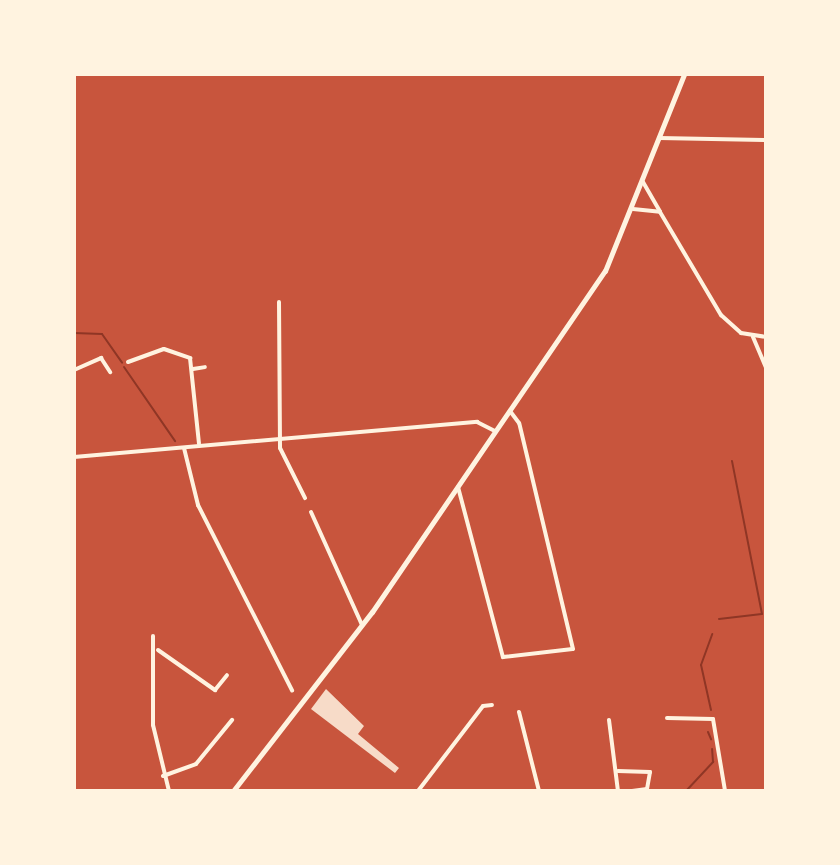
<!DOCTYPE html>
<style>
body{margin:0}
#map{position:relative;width:840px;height:865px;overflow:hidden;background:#c8553d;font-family:Jost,sans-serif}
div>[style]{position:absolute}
.stream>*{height:2px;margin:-1px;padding:0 1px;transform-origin:1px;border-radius:1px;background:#8f3625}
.building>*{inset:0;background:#f7dbc8}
.minor>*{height:4px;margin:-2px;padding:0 2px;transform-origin:2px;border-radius:2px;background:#fff3e0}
.secondary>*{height:5px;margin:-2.5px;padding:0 2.5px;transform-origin:2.5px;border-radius:2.5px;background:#fff3e0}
span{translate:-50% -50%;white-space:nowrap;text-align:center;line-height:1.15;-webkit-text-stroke:8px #fff3e0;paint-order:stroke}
.frame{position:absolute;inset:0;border:76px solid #fff3e0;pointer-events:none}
</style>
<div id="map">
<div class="stream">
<div style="left:74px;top:333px;width:28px;rotate:2deg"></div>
<div style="left:102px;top:334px;width:35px;rotate:55deg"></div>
<div style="left:124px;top:367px;width:90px;rotate:55.4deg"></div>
<div style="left:719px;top:619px;width:43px;rotate:-6.6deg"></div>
<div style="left:762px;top:614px;width:156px;rotate:-101.1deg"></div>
<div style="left:711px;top:710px;width:46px;rotate:-102.5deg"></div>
<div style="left:701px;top:665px;width:33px;rotate:-70deg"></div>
<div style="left:708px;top:732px;width:8px;rotate:67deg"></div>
<div style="left:686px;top:791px;width:40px;rotate:-47deg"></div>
<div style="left:713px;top:762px;width:13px;rotate:-94deg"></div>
</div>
<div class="building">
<div style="clip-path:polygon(326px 689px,364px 726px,358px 734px,399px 768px,395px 773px,311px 709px)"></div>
</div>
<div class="minor">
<div style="left:659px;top:138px;width:107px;rotate:1.1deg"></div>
<div style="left:643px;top:182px;width:34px;rotate:60deg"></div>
<div style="left:633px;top:209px;width:27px;rotate:6deg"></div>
<div style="left:660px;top:212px;width:120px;rotate:59.4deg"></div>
<div style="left:721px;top:315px;width:27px;rotate:42deg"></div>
<div style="left:741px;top:333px;width:25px;rotate:9deg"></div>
<div style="left:279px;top:302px;width:146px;rotate:89.6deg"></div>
<div style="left:280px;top:448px;width:56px;rotate:63.4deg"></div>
<div style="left:753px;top:337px;width:34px;rotate:67deg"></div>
<div style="left:128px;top:362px;width:38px;rotate:-20deg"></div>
<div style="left:164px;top:349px;width:28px;rotate:19deg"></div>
<div style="left:190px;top:358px;width:86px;rotate:84deg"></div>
<div style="left:193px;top:369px;width:12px;rotate:-9deg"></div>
<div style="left:74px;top:370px;width:30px;rotate:-24deg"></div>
<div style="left:101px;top:358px;width:17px;rotate:57deg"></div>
<div style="left:184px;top:448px;width:59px;rotate:76.2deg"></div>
<div style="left:198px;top:505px;width:208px;rotate:63.1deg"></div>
<div style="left:74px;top:457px;width:405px;rotate:-5deg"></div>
<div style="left:477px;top:422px;width:20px;rotate:27deg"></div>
<div style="left:458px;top:487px;width:176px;rotate:75.2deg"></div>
<div style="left:503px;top:657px;width:70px;rotate:-6.5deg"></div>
<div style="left:573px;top:649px;width:232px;rotate:-103.4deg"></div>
<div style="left:519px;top:423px;width:15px;rotate:-127deg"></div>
<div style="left:311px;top:512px;width:124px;rotate:65.7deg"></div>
<div style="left:153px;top:636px;width:89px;rotate:90deg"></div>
<div style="left:153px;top:725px;width:68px;rotate:76.4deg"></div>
<div style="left:158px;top:650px;width:70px;rotate:35.1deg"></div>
<div style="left:215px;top:690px;width:19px;rotate:-51deg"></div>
<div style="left:519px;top:712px;width:81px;rotate:75.8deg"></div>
<div style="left:667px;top:718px;width:46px;rotate:1.2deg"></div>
<div style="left:713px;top:719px;width:73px;rotate:80.5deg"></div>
<div style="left:609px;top:720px;width:72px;rotate:82.8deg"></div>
<div style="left:618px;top:771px;width:32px;rotate:2deg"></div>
<div style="left:650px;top:772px;width:17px;rotate:100deg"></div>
<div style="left:647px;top:789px;width:15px;rotate:172deg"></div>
<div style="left:163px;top:776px;width:35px;rotate:-20deg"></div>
<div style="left:196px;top:764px;width:57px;rotate:-50.7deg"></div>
<div style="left:418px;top:791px;width:107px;rotate:-52.6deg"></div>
<div style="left:483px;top:706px;width:9px;rotate:-6deg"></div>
</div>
<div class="secondary">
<div style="left:233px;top:791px;width:227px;rotate:-52.2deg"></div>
<div style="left:372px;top:612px;width:413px;rotate:-55.7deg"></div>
<div style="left:605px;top:271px;width:212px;rotate:-68.1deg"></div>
</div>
<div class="frame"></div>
</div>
